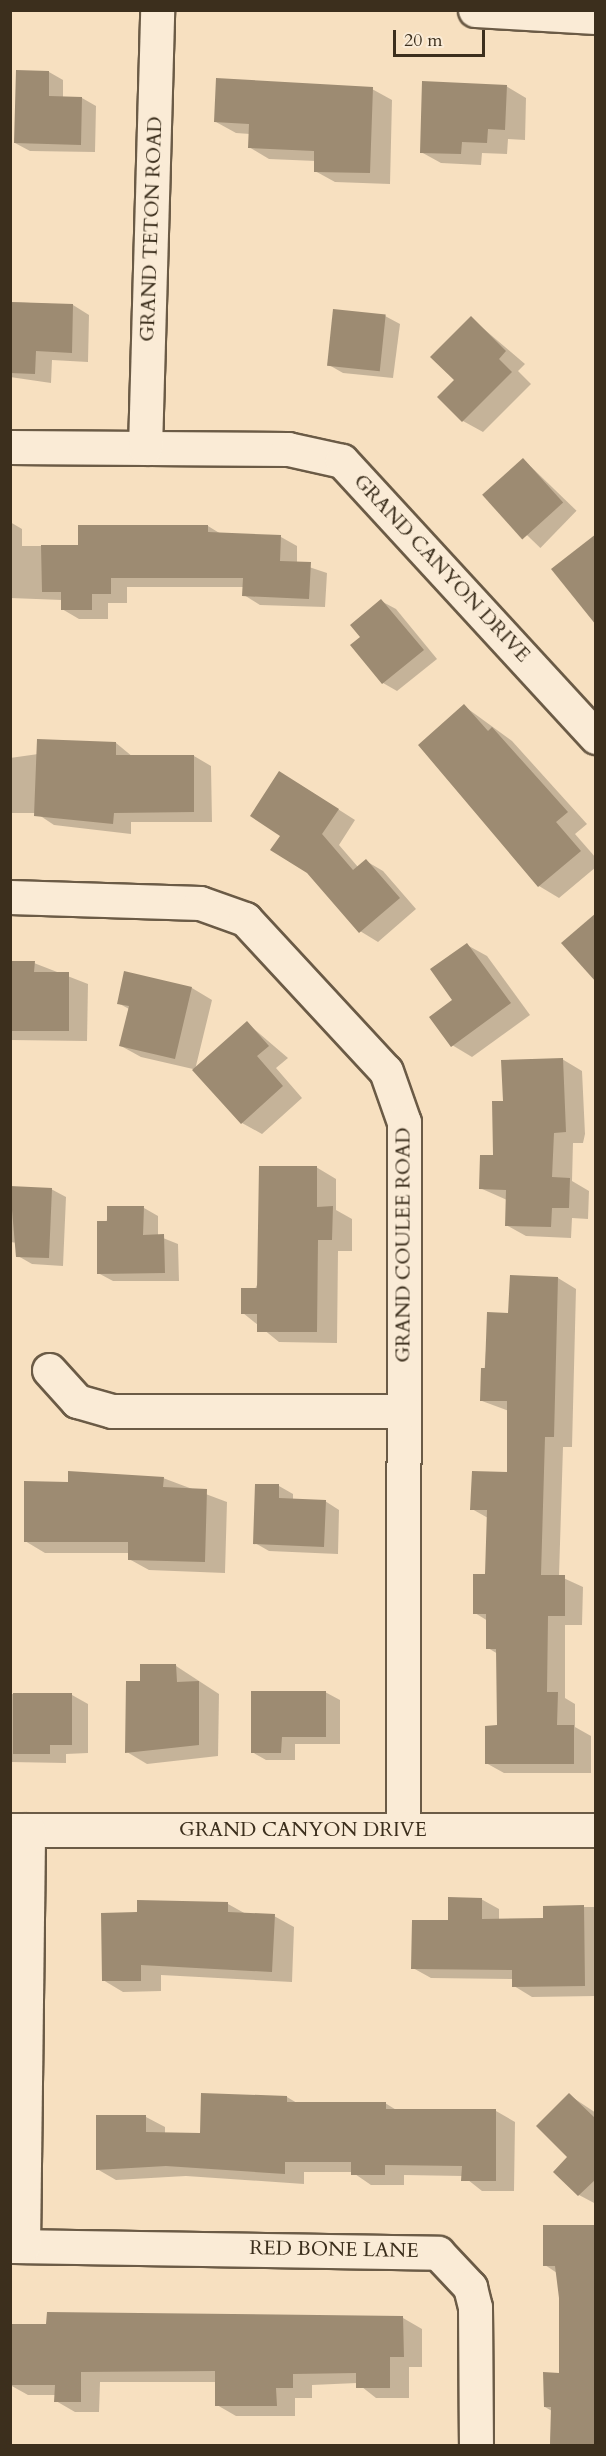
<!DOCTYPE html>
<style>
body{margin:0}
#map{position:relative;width:606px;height:2456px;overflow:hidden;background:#f7e0c0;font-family:Cardo,serif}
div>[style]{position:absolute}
.shadow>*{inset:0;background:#0003;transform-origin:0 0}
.building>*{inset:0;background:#9d8b72;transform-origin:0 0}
.roads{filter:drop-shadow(2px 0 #6b5b46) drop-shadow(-2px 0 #6b5b46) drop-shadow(0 2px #6b5b46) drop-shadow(0 -2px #6b5b46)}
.minor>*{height:33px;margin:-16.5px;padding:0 16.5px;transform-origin:16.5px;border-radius:16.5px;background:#faebd6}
span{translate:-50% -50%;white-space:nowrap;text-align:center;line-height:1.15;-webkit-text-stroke:4.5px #faebd6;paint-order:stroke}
.street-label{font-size:20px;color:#3c2f1d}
.frame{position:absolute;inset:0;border:12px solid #3c2f1d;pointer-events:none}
.scale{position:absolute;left:393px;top:30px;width:92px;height:27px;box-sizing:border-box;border:3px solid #3c2f1d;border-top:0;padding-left:8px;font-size:18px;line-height:21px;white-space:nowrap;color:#3c2f1d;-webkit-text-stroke:4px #faebd6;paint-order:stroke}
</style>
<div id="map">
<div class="shadow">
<div style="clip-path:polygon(49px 72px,63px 80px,63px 98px,82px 98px,96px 106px,95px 152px,30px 151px,15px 143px)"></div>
<div style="clip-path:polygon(506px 86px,526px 98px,525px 140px,508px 139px,507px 154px,482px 153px,481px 165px,441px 163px,421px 152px)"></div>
<div style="clip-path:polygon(372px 89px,392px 100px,390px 184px,335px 182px,315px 171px,316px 161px,269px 159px,249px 147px,250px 134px,236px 133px,216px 122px)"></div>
<div style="clip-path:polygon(10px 302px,73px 305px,89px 315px,88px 362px,52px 360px,51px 383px,10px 377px)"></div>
<div style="clip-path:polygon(385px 316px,400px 324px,393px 378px,343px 373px,329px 365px)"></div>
<div style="clip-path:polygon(471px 318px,525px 364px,518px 371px,531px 384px,483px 432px,463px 421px,456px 380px)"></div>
<div style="left:524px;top:460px;width:73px;height:52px;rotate:44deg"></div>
<div style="clip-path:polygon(10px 522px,22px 529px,22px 546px,80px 546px,208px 526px,221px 534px,281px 537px,297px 546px,297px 563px,327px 573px,325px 607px,260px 605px,244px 595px,244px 587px,127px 587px,127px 603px,108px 603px,108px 619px,79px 619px,62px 609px,62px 600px,10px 598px)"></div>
<div style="clip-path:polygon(381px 601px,396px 609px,437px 659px,397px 691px,383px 683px,363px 637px)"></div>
<div style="clip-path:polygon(464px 706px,512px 741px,587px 824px,575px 834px,596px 858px,596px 867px,559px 898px,539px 886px,420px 745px)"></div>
<div style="clip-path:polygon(116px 743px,133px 757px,194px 756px,211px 766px,212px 822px,131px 822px,131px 834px,54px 825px,36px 813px,10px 813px,10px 758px)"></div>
<div style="clip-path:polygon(297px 783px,355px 820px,339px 845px,358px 867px,366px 861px,383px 871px,416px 909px,378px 942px,360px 931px,282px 835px)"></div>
<div style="clip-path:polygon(467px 945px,487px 956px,530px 1015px,472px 1057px,452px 1045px)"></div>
<div style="clip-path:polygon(10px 962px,34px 963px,88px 984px,87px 1041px,10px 1040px)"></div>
<div style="clip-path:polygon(192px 988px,212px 1000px,195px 1070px,247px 1023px,288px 1058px,276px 1068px,302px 1098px,262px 1134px,242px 1123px,193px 1069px,141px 1057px,121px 1046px,129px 1009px,118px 1003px)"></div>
<div style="clip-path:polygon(562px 1059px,582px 1071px,585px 1134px,583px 1143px,573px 1143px,572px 1181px,589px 1191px,588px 1219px,572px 1218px,571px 1238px,526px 1236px,506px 1225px,507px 1200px,480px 1188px,495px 1157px,505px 1102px)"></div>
<div style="clip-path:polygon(316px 1167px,336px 1179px,336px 1210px,352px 1219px,352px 1251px,338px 1251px,337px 1343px,279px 1342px,243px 1313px)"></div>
<div style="clip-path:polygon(10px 1188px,51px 1189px,66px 1197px,63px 1266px,32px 1264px,18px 1256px,18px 1243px,10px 1242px)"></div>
<div style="clip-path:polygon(109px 1207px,144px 1208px,158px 1216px,158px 1236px,178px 1244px,179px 1281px,113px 1281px,98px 1273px)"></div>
<div style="clip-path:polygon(558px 1278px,576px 1289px,572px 1447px,563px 1447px,559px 1576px,583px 1587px,582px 1625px,565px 1625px,565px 1698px,575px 1704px,575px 1727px,591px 1736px,591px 1773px,504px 1773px,486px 1763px,498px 1727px,498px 1654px,488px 1648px,488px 1621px,475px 1613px,486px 1576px,488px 1518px,472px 1509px,509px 1474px,509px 1411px,482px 1401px,489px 1313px,510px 1314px)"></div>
<div style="clip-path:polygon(163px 1478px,227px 1502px,225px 1573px,149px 1570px,129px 1559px,130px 1553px,45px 1553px,25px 1541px,70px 1483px)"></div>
<div style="clip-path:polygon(279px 1486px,293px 1494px,293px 1500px,325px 1501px,339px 1510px,338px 1554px,269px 1551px,255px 1543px)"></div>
<div style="clip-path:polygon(176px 1666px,219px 1694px,218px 1756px,147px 1764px,127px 1752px,142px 1683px)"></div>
<div style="clip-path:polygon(325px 1692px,340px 1700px,340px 1744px,295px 1744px,295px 1760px,266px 1760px,252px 1752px)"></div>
<div style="clip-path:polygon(10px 1694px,72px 1695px,88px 1704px,88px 1753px,66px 1754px,66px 1763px,10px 1762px)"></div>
<div style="clip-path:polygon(481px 1899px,499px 1909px,499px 1920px,545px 1919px,545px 1907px,596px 1907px,596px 1996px,532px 1997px,514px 1986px,514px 1979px,431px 1978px,413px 1968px,449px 1922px)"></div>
<div style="clip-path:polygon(228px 1904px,246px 1914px,274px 1916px,294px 1927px,292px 1982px,161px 1975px,161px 1991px,123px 1992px,103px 1980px,138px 1914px)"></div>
<div style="clip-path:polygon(569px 2095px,596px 2113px,596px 2204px,579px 2195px,570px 2157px)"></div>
<div style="clip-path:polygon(287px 2097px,297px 2103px,385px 2103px,398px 2111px,496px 2111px,515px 2122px,514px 2191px,482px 2191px,463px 2176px,404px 2175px,404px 2185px,371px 2185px,352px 2172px,304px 2172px,304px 2184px,186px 2176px,116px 2180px,97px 2169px,146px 2117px,165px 2127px,165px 2134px,201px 2135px)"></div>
<div style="clip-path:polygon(596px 2227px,596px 2446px,550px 2446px,552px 2411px,545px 2407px,561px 2374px,560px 2298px,557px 2273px,545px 2265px)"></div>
<div style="clip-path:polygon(403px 2318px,422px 2329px,422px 2367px,409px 2367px,409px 2398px,376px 2398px,357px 2383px,312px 2385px,312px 2398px,295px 2398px,295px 2416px,236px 2416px,217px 2405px,217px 2382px,100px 2382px,99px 2412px,75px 2412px,56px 2401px,56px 2395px,28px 2395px,10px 2385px,10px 2326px)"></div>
</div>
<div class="building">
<div style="clip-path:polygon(16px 70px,49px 71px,49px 96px,82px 97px,81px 145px,14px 143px)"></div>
<div style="clip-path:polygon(216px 78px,373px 87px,370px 173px,314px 172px,314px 151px,248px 148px,249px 124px,214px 122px)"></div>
<div style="clip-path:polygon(422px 81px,507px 85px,505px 130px,488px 129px,487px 143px,462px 142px,461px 154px,420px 153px)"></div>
<div style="clip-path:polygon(10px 302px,73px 304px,72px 353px,36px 351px,35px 374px,10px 373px)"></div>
<div style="left:333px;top:309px;width:53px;height:57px;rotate:6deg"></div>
<div style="clip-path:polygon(471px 316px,506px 351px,499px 359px,512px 372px,462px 422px,437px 397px,454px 380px,430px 357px)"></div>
<div style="left:523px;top:458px;width:60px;height:55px;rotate:48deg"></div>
<div style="clip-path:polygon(78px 525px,208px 525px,208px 532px,281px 535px,280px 561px,311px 562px,309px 599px,242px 596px,243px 578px,111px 578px,111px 594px,92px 594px,92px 610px,61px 610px,61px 592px,42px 592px,41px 545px,78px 545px)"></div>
<div style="clip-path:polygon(596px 534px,596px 625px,551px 569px)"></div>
<div style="clip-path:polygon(381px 599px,424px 650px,382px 684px,350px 645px,360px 637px,350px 625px)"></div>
<div style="clip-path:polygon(464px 704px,488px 731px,492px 727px,568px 812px,556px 822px,581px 851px,538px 887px,418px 745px)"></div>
<div style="clip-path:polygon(37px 739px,116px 742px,116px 755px,194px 755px,194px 812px,114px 813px,113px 824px,34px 816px)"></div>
<div style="clip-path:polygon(279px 771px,339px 809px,322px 834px,353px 870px,366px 859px,400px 898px,359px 933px,307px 873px,270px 850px,280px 836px,250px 816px)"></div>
<div style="clip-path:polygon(596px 913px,596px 982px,561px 943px)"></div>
<div style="clip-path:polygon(467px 943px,511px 1003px,451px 1047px,429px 1017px,452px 1000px,430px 969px)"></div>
<div style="clip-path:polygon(10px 961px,35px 961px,34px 972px,69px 972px,69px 1031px,10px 1031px)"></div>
<div style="clip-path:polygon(124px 971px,192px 987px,175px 1059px,119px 1046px,129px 1006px,117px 1004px)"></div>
<div style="clip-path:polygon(247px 1021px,269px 1046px,257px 1056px,283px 1086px,241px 1124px,192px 1070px)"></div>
<div style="clip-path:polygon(563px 1058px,566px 1132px,554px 1133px,552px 1177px,570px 1178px,569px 1208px,552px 1208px,551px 1227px,505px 1226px,506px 1190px,479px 1189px,480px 1155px,493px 1155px,492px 1101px,503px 1101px,501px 1060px)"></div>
<div style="clip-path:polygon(259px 1166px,317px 1166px,317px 1207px,333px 1206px,332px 1240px,318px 1240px,317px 1332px,257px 1332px,257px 1314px,241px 1314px,241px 1288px,257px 1288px)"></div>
<div style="clip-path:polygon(10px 1186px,52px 1188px,49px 1258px,16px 1257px)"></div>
<div style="clip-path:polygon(107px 1206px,144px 1206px,143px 1235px,164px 1234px,165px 1273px,97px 1274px,97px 1221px,107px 1221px)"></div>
<div style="clip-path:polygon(510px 1275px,558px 1277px,554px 1437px,545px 1437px,541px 1575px,565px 1575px,565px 1616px,548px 1616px,547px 1692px,558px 1692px,557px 1725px,574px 1725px,574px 1764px,485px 1764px,485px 1726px,497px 1725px,496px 1649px,486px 1649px,486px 1614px,473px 1614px,473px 1574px,485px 1574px,487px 1510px,470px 1510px,472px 1471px,507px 1472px,507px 1401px,480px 1401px,481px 1368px,485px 1368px,487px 1312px,508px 1313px)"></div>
<div style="clip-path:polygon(68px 1471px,164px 1477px,163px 1487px,207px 1489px,205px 1562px,128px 1560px,128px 1542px,24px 1542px,24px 1481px,68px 1482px)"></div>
<div style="clip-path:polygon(255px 1484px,279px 1484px,279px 1498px,326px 1500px,324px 1547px,253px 1544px)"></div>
<div style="clip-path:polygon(140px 1664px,176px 1664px,177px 1682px,199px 1681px,199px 1745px,125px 1753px,126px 1681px,140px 1681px)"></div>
<div style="clip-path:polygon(251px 1691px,326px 1691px,326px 1737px,282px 1737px,281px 1753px,251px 1753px)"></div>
<div style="clip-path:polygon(13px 1693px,72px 1693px,72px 1745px,50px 1745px,50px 1754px,13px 1754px)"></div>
<div style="clip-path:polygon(448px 1897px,482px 1898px,482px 1919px,543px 1918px,543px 1906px,584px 1905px,585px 1986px,512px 1987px,512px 1970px,411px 1969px,412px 1920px,448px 1920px)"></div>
<div style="clip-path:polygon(137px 1900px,228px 1902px,228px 1912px,275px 1914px,272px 1972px,141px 1965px,141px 1981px,102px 1981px,101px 1913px,137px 1912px)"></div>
<div style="clip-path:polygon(201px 2093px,287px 2096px,287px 2102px,386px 2102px,386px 2109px,496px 2109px,496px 2181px,461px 2181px,462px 2166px,385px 2165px,385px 2175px,351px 2175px,351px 2162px,285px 2162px,285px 2174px,166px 2166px,96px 2170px,96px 2115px,146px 2115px,146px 2132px,200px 2133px)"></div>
<div style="clip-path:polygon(569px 2093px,596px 2119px,596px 2179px,578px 2196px,553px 2172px,567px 2157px,536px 2126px)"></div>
<div style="clip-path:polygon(543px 2225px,596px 2225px,596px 2445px,550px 2445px,551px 2407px,544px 2407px,543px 2372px,559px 2373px,559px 2298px,555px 2266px,543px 2266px)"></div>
<div style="clip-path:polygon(47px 2312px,403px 2316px,404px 2357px,390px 2357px,390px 2388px,356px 2388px,356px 2373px,293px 2374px,293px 2388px,276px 2388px,277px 2406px,215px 2406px,215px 2371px,81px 2372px,81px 2402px,54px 2402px,55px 2385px,10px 2385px,10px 2324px,46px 2324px)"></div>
</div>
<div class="roads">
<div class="minor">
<div style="left:475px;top:10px;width:121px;rotate:3.3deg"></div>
<div style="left:10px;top:447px;width:278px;rotate:0.4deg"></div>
<div style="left:288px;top:449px;width:55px;rotate:12.5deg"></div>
<div style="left:342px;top:461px;width:375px;rotate:47.4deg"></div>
<div style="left:145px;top:448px;width:438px;rotate:-88.4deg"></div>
<div style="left:10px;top:897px;width:190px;rotate:1.8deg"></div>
<div style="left:200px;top:903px;width:48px;rotate:19.6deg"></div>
<div style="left:245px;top:919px;width:207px;rotate:47.2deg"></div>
<div style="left:386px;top:1071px;width:54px;rotate:70.6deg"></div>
<div style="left:404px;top:1122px;width:707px;rotate:90.08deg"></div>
<div style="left:49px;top:1370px;width:42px;rotate:47.9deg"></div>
<div style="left:77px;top:1401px;width:36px;rotate:16deg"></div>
<div style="left:112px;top:1411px;width:292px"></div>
<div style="left:10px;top:1830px;width:586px"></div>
<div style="left:10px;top:2246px;width:428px;rotate:0.9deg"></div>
<div style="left:438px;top:2253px;width:47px;rotate:46.7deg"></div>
<div style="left:470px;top:2287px;width:21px;rotate:76deg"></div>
<div style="left:475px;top:2307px;width:139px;rotate:89.6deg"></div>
<div style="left:23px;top:2246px;width:416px;rotate:-89.3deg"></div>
</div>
</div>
<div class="street-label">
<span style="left:151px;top:229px;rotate:-88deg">GRAND TETON ROAD</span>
<span style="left:442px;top:568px;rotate:47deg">GRAND CANYON DRIVE</span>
<span style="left:403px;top:1245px;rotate:-90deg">GRAND COULEE ROAD</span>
<span style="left:303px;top:1829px">GRAND CANYON DRIVE</span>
<span style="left:334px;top:2249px;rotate:1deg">RED BONE LANE</span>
</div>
<div class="frame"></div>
<div class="scale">20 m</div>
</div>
